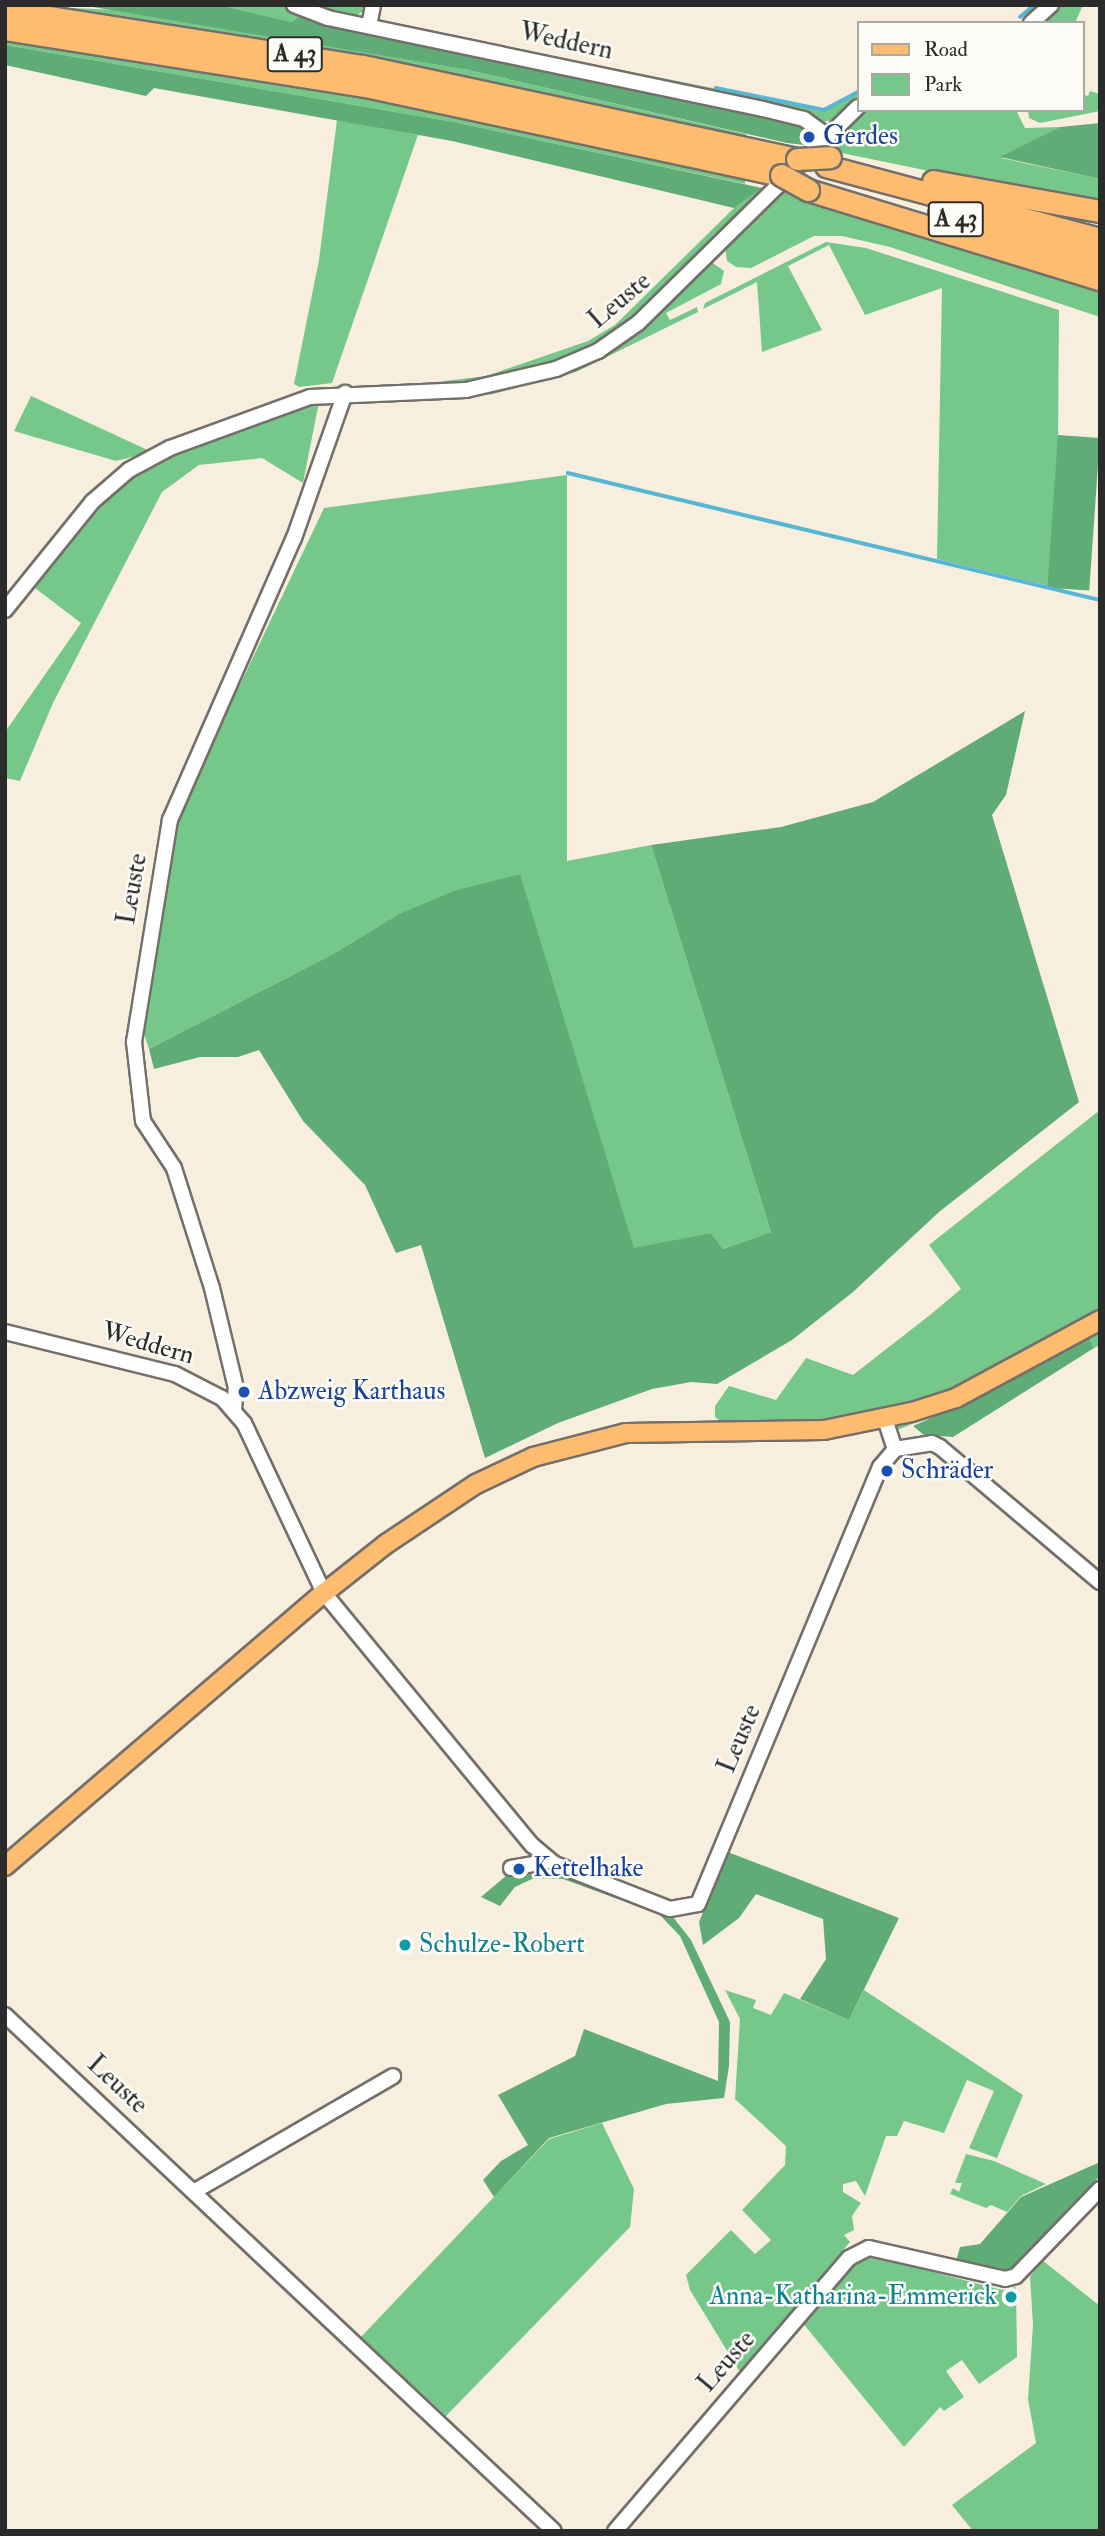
<!DOCTYPE html>
<meta charset="utf-8">
<style>
body{margin:0}
#map{position:relative;width:1105px;height:2536px;overflow:hidden;background:#f8eede;font-family:"IM FELL Double Pica",serif}
div>[style]{position:absolute}
.green>*{inset:0;background:#75c88a}
.forest>*{inset:0;background:#60ac76;transform-origin:0 0}
.stream>*{height:3.5px;margin:-1.75px;padding:0 1.75px;transform-origin:1.75px;border-radius:1.75px;background:#56b6d4}
.roads{filter:drop-shadow(2px 0 #736f6a) drop-shadow(-2px 0 #736f6a) drop-shadow(0 2px #736f6a) drop-shadow(0 -2px #736f6a)}
.minor>*{height:14px;margin:-7px;padding:0 7px;transform-origin:7px;border-radius:7px;background:#fff}
.major>*{height:18px;margin:-9px;padding:0 9px;transform-origin:9px;border-radius:9px;background:#fdbc70}
.highway>*{height:21px;margin:-10.5px;padding:0 10.5px;transform-origin:10.5px;border-radius:10.5px;background:#fdbc70}
.bridges{filter:drop-shadow(2px 0 #736f6a) drop-shadow(-2px 0 #736f6a) drop-shadow(0 2px #736f6a) drop-shadow(0 -2px #736f6a)}
.highway-bridge>*{height:21px;margin:-10.5px;padding:0 10.5px;transform-origin:10.5px;border-radius:10.5px;background:#fdbc70}
.dots>*{width:19px;height:19px;translate:-50% -50%;box-sizing:border-box;border:4px solid #fdfcf7;border-radius:50%}
span{translate:-50% -50%;white-space:nowrap;text-align:center;line-height:1.15;-webkit-text-stroke:5px #fdfcf7;paint-order:stroke}
.shield-label span{padding:2px 5px;background:#fdfcf7;border:2px solid;border-radius:5px;-webkit-text-stroke-width:0}
.shield-label{font-size:24px;color:#2b2b2b;font-weight:700}
.street-label{font-size:26px;color:#2b2b2b}
.transit-label{font-size:26px;color:#164399}
.left{translate:0 -50%;text-align:left}
.culture-label{font-size:26px;color:#0d838f}
.right{translate:-100% -50%;text-align:right}
.frame{position:absolute;inset:0;border:7px solid #2b2b2b;pointer-events:none}
.legend{position:absolute;left:857px;top:21px;width:228px;height:91px;box-sizing:border-box;background:#fdfcf7;border:2px solid #a9a8a5;margin:0;padding:9px 12px;list-style:none;font-size:21px;color:#2b2b2b}
.legend li{display:flex;align-items:center;gap:14px;height:35px}
.legend b{width:35px;border:2px solid #a9a8a5}
</style>
<div id="map">
<div class="green">
<div style="clip-path:polygon(5px 5px,118px 10px,468px 70px,746px 134px,745px 184px,454px 122px,5px 45px)"></div>
<div style="clip-path:polygon(219px 5px,287px 5px,302px 14px,292px 22px)"></div>
<div style="clip-path:polygon(301px 5px,370px 5px,353px 19px)"></div>
<div style="clip-path:polygon(1059px 5px,1083px 5px,1075px 23px,1039px 23px)"></div>
<div style="clip-path:polygon(516px 49px,818px 109px,831px 108px,858px 91px,858px 100px,833px 120px,822px 122px)"></div>
<div style="clip-path:polygon(1090px 91px,1100px 94px,1100px 111px,1040px 123px,1029px 118px,1028px 110px,1082px 110px,1082px 94px,1088px 96px)"></div>
<div style="clip-path:polygon(862px 110px,1016px 110px,1025px 128px,1060px 127px,1001px 158px,1100px 179px,1100px 206px,822px 149px)"></div>
<div style="clip-path:polygon(337px 120px,418px 135px,332px 383px,299px 387px,294px 384px,319px 260px)"></div>
<div style="clip-path:polygon(760px 189px,764px 190px,641px 313px,594px 347px,563px 361px,470px 385px,420px 384px,486px 376px,588px 341px,615px 325px,734px 208px)"></div>
<div style="clip-path:polygon(781px 191px,1100px 292px,1100px 317px,890px 247px,842px 236px,814px 236px,751px 268px,736px 267px,727px 261px,725px 247px)"></div>
<div style="clip-path:polygon(826px 242px,866px 248px,1059px 310px,1057px 588px,937px 559px,942px 288px,865px 315px,829px 245px,788px 266px,822px 330px,762px 352px,757px 282px,703px 309px,705px 303px)"></div>
<div style="clip-path:polygon(710px 261px,724px 271px,721px 284px,666px 313px,670px 320px,697px 307px,698px 312px,576px 372px,489px 395px,489px 391px,577px 366px)"></div>
<div style="clip-path:polygon(31px 396px,152px 452px,116px 461px,14px 431px)"></div>
<div style="clip-path:polygon(319px 402px,303px 483px,262px 458px,199px 465px,162px 492px,53px 703px,20px 781px,5px 778px,5px 732px,81px 623px,35px 588px,98px 510px,133px 474px,172px 453px)"></div>
<div style="clip-path:polygon(567px 475px,567px 861px,651px 845px,771px 1232px,723px 1249px,711px 1233px,634px 1249px,519px 874px,397px 915px,333px 954px,149px 1049px,143px 1031px,171px 830px,324px 508px)"></div>
<div style="clip-path:polygon(1100px 1110px,1100px 1313px,946px 1395px,839px 1422px,724px 1424px,715px 1417px,715px 1406px,729px 1386px,776px 1400px,806px 1358px,853px 1375px,930px 1315px,961px 1289px,929px 1245px)"></div>
<div style="clip-path:polygon(1100px 1326px,1100px 1345px,1094px 1348px,1088px 1339px,994px 1390px,895px 1431px,899px 1423px)"></div>
<div style="clip-path:polygon(725px 1990px,756px 2000px,753px 2008px,771px 2015px,784px 1993px,849px 2020px,864px 1990px,1023px 2095px,997px 2158px,969px 2148px,994px 2091px,967px 2080px,944px 2133px,904px 2121px,897px 2136px,886px 2136px,865px 2196px,856px 2181px,843px 2184px,843px 2192px,861px 2203px,852px 2216px,854px 2230px,844px 2235px,850px 2242px,740px 2372px,690px 2290px,686px 2275px,731px 2230px,755px 2254px,771px 2240px,742px 2210px,785px 2165px,786px 2146px,735px 2099px,740px 2019px)"></div>
<div style="clip-path:polygon(602px 2123px,634px 2189px,630px 2227px,446px 2416px,361px 2337px,549px 2139px)"></div>
<div style="clip-path:polygon(966px 2154px,994px 2161px,1046px 2184px,1021px 2196px,1007px 2212px,991px 2205px,986px 2208px,950px 2194px,953px 2188px,959px 2192px,962px 2183px,955px 2183px)"></div>
<div style="clip-path:polygon(868px 2255px,1002px 2290px,1016px 2287px,1017px 2357px,979px 2384px,962px 2360px,946px 2371px,964px 2397px,944px 2411px,940px 2407px,904px 2447px,802px 2322px,855px 2259px)"></div>
<div style="clip-path:polygon(1042px 2260px,1100px 2306px,1100px 2531px,973px 2531px,952px 2505px,1036px 2443px,1028px 2399px,1033px 2325px,1030px 2277px)"></div>
</div>
<div class="forest">
<div style="clip-path:polygon(81px 5px,219px 5px,292px 22px,302px 14px,764px 113px,806px 127px,808px 135px,804px 145px,787px 143px,468px 70px)"></div>
<div style="clip-path:polygon(5px 45px,454px 122px,762px 188px,734px 208px,452px 141px,154px 88px,146px 96px,5px 65px)"></div>
<div style="clip-path:polygon(1100px 123px,1100px 179px,1000px 157px,1060px 127px)"></div>
<div style="left:1058px;top:435px;width:42px;height:153px;rotate:4deg"></div>
<div style="clip-path:polygon(1025px 711px,1006px 795px,992px 815px,1079px 1102px,939px 1212px,853px 1292px,792px 1340px,717px 1384px,691px 1382px,652px 1389px,558px 1423px,485px 1458px,421px 1245px,396px 1253px,365px 1185px,303px 1121px,259px 1050px,238px 1057px,200px 1057px,154px 1069px,149px 1049px,333px 954px,397px 915px,454px 891px,520px 874px,634px 1248px,711px 1233px,723px 1249px,771px 1232px,651px 845px,781px 827px,873px 802px)"></div>
<div style="clip-path:polygon(1089px 1339px,1094px 1348px,953px 1437px,924px 1435px,913px 1426px,994px 1390px)"></div>
<div style="clip-path:polygon(728px 1852px,899px 1918px,849px 2020px,800px 1999px,826px 1959px,823px 1919px,756px 1894px,739px 1918px,703px 1945px,699px 1922px)"></div>
<div style="clip-path:polygon(542px 1865px,669px 1912px,691px 1940px,730px 2022px,729px 2066px,724px 2098px,666px 2104px,549px 2138px,494px 2197px,483px 2180px,501px 2161px,528px 2145px,498px 2095px,575px 2056px,584px 2029px,718px 2081px,719px 2022px,680px 1936px,659px 1914px,563px 1879px,534px 1878px,515px 1887px,500px 1906px,481px 1897px,507px 1875px)"></div>
<div style="clip-path:polygon(1100px 2162px,1100px 2176px,1011px 2269px,999px 2272px,956px 2261px,960px 2247px,980px 2244px,1021px 2197px)"></div>
</div>
<div class="stream">
<div style="left:1020px;top:17px;width:19px;rotate:-39deg"></div>
<div style="left:716px;top:88px;width:110px;rotate:11.5deg"></div>
<div style="left:824px;top:110px;width:38px;rotate:-28deg"></div>
<div style="left:568px;top:473px;width:547px;rotate:13.43deg"></div>
</div>
<div class="roads">
<div class="minor">
<div style="left:294px;top:5px;width:36px;rotate:21deg"></div>
<div style="left:328px;top:18px;width:444px;rotate:11.8deg"></div>
<div style="left:763px;top:109px;width:42px;rotate:13.7deg"></div>
<div style="left:804px;top:119px;width:27px;rotate:36deg"></div>
<div style="left:1031px;top:23px;width:27px;rotate:-42deg"></div>
<div style="left:369px;top:26px;width:21px;rotate:-79deg"></div>
<div style="left:5px;top:610px;width:139px;rotate:-51.1deg"></div>
<div style="left:92px;top:502px;width:49px;rotate:-40.9deg"></div>
<div style="left:129px;top:470px;width:47px;rotate:-28.2deg"></div>
<div style="left:170px;top:448px;width:149px;rotate:-20deg"></div>
<div style="left:310px;top:397px;width:156px;rotate:-2.6deg"></div>
<div style="left:466px;top:390px;width:92px;rotate:-13.1deg"></div>
<div style="left:556px;top:369px;width:46px;rotate:-23.2deg"></div>
<div style="left:598px;top:351px;width:49px;rotate:-35deg"></div>
<div style="left:638px;top:323px;width:308px;rotate:-44.5deg"></div>
<div style="left:5px;top:1332px;width:175px;rotate:13.9deg"></div>
<div style="left:175px;top:1374px;width:53px;rotate:27.1deg"></div>
<div style="left:222px;top:1398px;width:33px;rotate:49deg"></div>
<div style="left:244px;top:1423px;width:188px;rotate:64.8deg"></div>
<div style="left:324px;top:1593px;width:327px;rotate:50.5deg"></div>
<div style="left:532px;top:1845px;width:30px;rotate:40deg"></div>
<div style="left:555px;top:1864px;width:123px;rotate:21.4deg"></div>
<div style="left:670px;top:1909px;width:28px;rotate:-10deg"></div>
<div style="left:698px;top:1904px;width:473px;rotate:-67.4deg"></div>
<div style="left:880px;top:1467px;width:23px;rotate:-50deg"></div>
<div style="left:895px;top:1449px;width:37px;rotate:-9deg"></div>
<div style="left:932px;top:1443px;width:9px;rotate:27deg"></div>
<div style="left:940px;top:1447px;width:209px;rotate:40.2deg"></div>
<div style="left:234px;top:1409px;width:21px;rotate:-85deg"></div>
<div style="left:236px;top:1388px;width:103px;rotate:-103.5deg"></div>
<div style="left:212px;top:1288px;width:126px;rotate:-107.6deg"></div>
<div style="left:174px;top:1168px;width:56px;rotate:-123.4deg"></div>
<div style="left:143px;top:1121px;width:80px;rotate:-96.5deg"></div>
<div style="left:134px;top:1042px;width:225px;rotate:-80.8deg"></div>
<div style="left:170px;top:820px;width:308px;rotate:-66.3deg"></div>
<div style="left:294px;top:538px;width:154px;rotate:-70.6deg"></div>
<div style="left:885px;top:1419px;width:32px;rotate:72deg"></div>
<div style="left:511px;top:1868px;width:39px;rotate:-10deg"></div>
<div style="left:5px;top:2015px;width:753px;rotate:43.23deg"></div>
<div style="left:195px;top:2191px;width:229px;rotate:-30.1deg"></div>
<div style="left:615px;top:2531px;width:360px;rotate:-49.4deg"></div>
<div style="left:849px;top:2258px;width:22px;rotate:-27deg"></div>
<div style="left:869px;top:2248px;width:139px;rotate:12.8deg"></div>
<div style="left:1005px;top:2279px;width:11px;rotate:-15deg"></div>
<div style="left:1016px;top:2276px;width:121px;rotate:-46deg"></div>
</div>
<div class="major">
<div style="left:5px;top:1866px;width:420px;rotate:-40.6deg"></div>
<div style="left:324px;top:1593px;width:79px;rotate:-38.3deg"></div>
<div style="left:386px;top:1544px;width:108px;rotate:-33.7deg"></div>
<div style="left:476px;top:1484px;width:63px;rotate:-25.3deg"></div>
<div style="left:533px;top:1457px;width:96px;rotate:-14.5deg"></div>
<div style="left:626px;top:1433px;width:198px;rotate:-0.9deg"></div>
<div style="left:824px;top:1430px;width:90px;rotate:-11.6deg"></div>
<div style="left:912px;top:1412px;width:46px;rotate:-17.7deg"></div>
<div style="left:956px;top:1398px;width:164px;rotate:-28.4deg"></div>
</div>
<div class="highway">
<div style="left:5px;top:10px;width:362px;rotate:8.9deg"></div>
<div style="left:363px;top:66px;width:444px;rotate:12.1deg"></div>
<div style="left:5px;top:29px;width:364px;rotate:9deg"></div>
<div style="left:365px;top:86px;width:425px;rotate:12.1deg"></div>
<div style="left:826px;top:166px;width:284px;rotate:14.9deg"></div>
<div style="left:933px;top:181px;width:170px;rotate:10.2deg"></div>
<div style="left:808px;top:190px;width:305px;rotate:17deg"></div>
<div style="left:939px;top:214px;width:167px;rotate:15.6deg"></div>
</div>
</div>
<div class="bridges">
<div class="highway-bridge">
<div style="left:797px;top:159px;width:33px;rotate:-3deg"></div>
<div style="left:781px;top:175px;width:31px;rotate:29deg"></div>
</div>
</div>
<div class="dots">
<div style="left:809px;top:137px;background:#1a4fb4"></div>
<div style="left:244px;top:1392px;background:#1a4fb4"></div>
<div style="left:887px;top:1471px;background:#1a4fb4"></div>
<div style="left:519px;top:1869px;background:#1a4fb4"></div>
<div style="left:405px;top:1945px;background:#0f9aa8"></div>
<div style="left:1011px;top:2297px;background:#0f9aa8"></div>
</div>
<div class="shield-label">
<span style="left:295px;top:54px">A 43</span>
<span style="left:956px;top:219px">A 43</span>
</div>
<div class="street-label">
<span style="left:566px;top:42px;rotate:12deg">Weddern</span>
<span style="left:620px;top:301px;rotate:-40deg">Leuste</span>
<span style="left:133px;top:889px;rotate:-80deg">Leuste</span>
<span style="left:148px;top:1344px;rotate:16deg">Weddern</span>
<span style="left:740px;top:1739px;rotate:-67deg">Leuste</span>
<span style="left:117px;top:2085px;rotate:43deg">Leuste</span>
<span style="left:727px;top:2362px;rotate:-49deg">Leuste</span>
</div>
<div class="transit-label">
<span class="left" style="left:823px;top:137px">Gerdes</span>
<span class="left" style="left:258px;top:1392px">Abzweig Karthaus</span>
<span class="left" style="left:901px;top:1471px">Schräder</span>
<span class="left" style="left:533px;top:1869px">Kettelhake</span>
</div>
<div class="culture-label">
<span class="left" style="left:419px;top:1945px">Schulze-Robert</span>
<span class="right" style="left:997px;top:2297px">Anna-Katharina-Emmerick</span>
</div>
<div class="frame"></div>
<ul class="legend">
<li><b style="height:9px;background:#fdbc70"></b>Road</li>
<li><b style="height:19px;background:#75c88a"></b>Park</li>
</ul>
</div>
